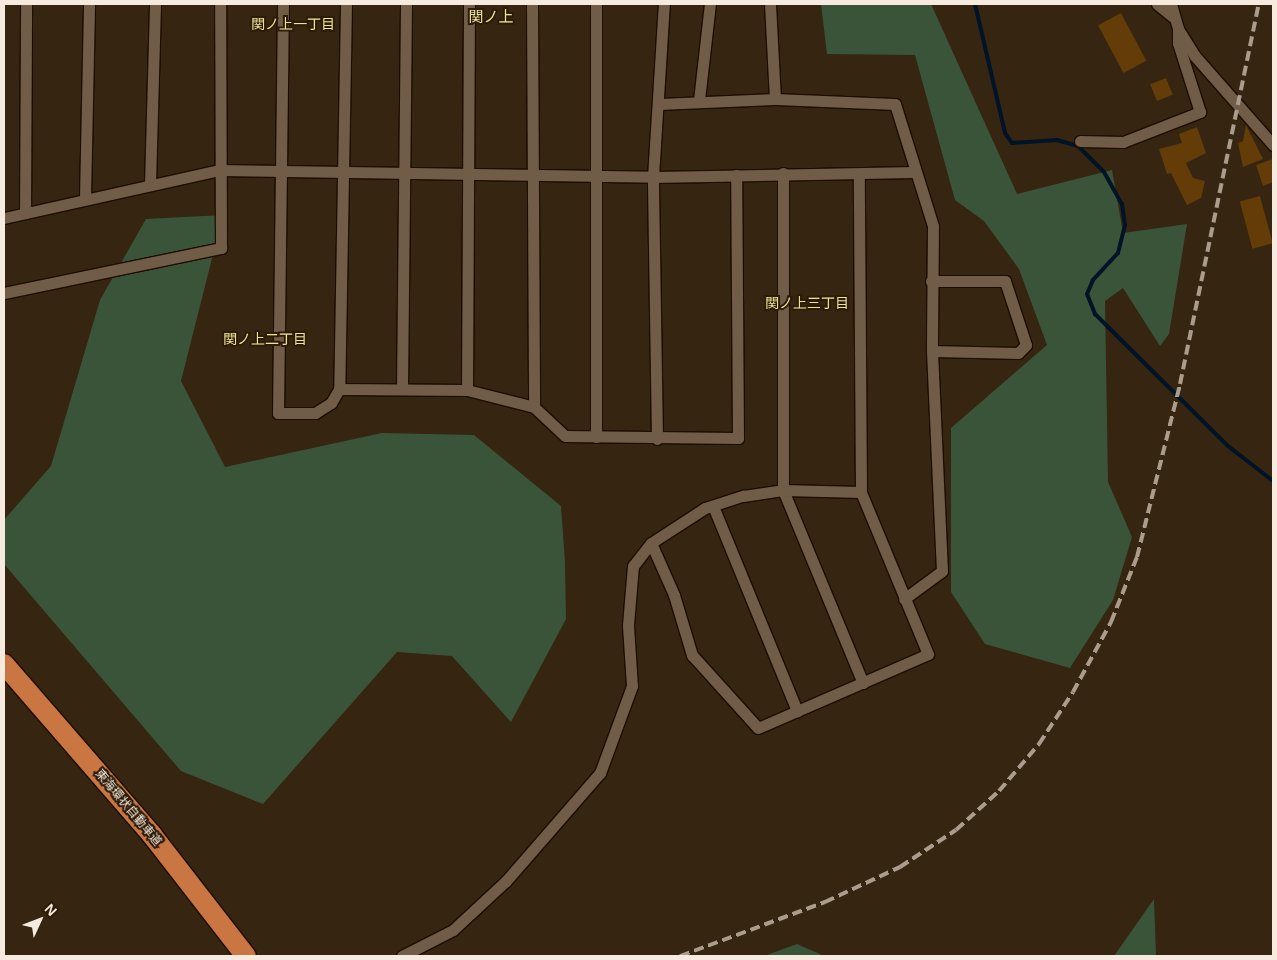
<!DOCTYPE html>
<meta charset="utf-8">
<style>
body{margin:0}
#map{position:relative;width:1277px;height:960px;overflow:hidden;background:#362511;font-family:Arial,"Noto Sans JP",sans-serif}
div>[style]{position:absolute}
.green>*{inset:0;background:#3a543a}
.stream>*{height:4px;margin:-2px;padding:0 2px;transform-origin:2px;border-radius:2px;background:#001327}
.building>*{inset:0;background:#633c07;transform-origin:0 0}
.roads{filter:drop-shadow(1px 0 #1d0d00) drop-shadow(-1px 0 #1d0d00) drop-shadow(0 1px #1d0d00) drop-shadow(0 -1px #1d0d00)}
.street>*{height:11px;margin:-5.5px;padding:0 5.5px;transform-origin:5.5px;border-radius:5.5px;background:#705c47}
.highway>*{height:20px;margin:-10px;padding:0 10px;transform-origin:10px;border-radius:10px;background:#ca7643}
.rail>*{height:4px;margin-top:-2px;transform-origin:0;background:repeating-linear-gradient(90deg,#aa9d8d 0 10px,transparent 0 15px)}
span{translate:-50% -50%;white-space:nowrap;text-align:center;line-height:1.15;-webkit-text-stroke:4px #2c1b07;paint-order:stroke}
.street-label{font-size:12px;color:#f7ebdf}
.neighbourhood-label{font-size:14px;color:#eee495}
.quarter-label{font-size:15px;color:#eee495}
.frame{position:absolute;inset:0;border:5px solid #f7ebdf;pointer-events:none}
.north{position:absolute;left:15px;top:895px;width:50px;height:50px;-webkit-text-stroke:4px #2c1b07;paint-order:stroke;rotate:47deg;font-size:14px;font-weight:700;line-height:20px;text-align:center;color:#f7ebdf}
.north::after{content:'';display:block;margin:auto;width:18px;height:22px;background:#f7ebdf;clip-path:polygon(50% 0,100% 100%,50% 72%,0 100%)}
</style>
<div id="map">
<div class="green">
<div style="clip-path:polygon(821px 4px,931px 4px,1017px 194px,1112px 170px,1123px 233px,1187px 224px,1169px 334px,1160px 346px,1123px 288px,1105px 301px,1108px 482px,1132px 537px,1113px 600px,1070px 668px,985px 644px,951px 592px,951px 428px,1047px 345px,1019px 269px,984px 221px,955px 200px,915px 55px,827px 54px)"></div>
<div style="clip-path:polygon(223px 215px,181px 381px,225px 467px,382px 433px,474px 435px,561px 506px,565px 562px,566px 619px,511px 722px,452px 656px,397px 652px,263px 804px,181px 771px,4px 564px,4px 520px,51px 466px,100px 300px,146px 219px)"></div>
<div style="clip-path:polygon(1154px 899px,1156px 956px,1114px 956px)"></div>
<div style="clip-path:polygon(797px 944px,824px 956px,764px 956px)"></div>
</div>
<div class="stream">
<div style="left:975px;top:4px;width:132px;rotate:76.9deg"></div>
<div style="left:1005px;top:133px;width:12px;rotate:55deg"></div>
<div style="left:1012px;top:143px;width:45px;rotate:-3.8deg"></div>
<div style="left:1057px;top:140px;width:22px;rotate:16deg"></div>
<div style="left:1078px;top:146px;width:37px;rotate:45deg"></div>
<div style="left:1104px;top:172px;width:37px;rotate:61deg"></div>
<div style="left:1122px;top:204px;width:21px;rotate:82deg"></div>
<div style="left:1125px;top:225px;width:29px;rotate:104deg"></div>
<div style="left:1118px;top:253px;width:37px;rotate:133deg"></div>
<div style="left:1093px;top:280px;width:15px;rotate:113deg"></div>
<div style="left:1087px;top:294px;width:22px;rotate:68deg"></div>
<div style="left:1095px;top:314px;width:187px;rotate:44.8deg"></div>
<div style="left:1228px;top:446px;width:57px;rotate:37.9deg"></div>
</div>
<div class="building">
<div style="left:1121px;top:13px;width:54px;height:26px;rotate:62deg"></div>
<div style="left:1166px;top:78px;width:18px;height:17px;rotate:68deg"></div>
<div style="clip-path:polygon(1246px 125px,1263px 159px,1243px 167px,1238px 143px,1243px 141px)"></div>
<div style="clip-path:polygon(1197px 127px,1206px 153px,1186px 163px,1193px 178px,1205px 181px,1201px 198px,1187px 205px,1171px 173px,1167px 174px,1159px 149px,1182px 143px,1179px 134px)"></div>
<div style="clip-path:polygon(1273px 159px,1273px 182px,1263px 186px,1256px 165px)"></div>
<div style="left:1260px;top:196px;width:49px;height:21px;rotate:75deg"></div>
</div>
<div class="roads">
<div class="street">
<div style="left:283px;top:4px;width:409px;rotate:90.7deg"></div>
<div style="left:278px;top:413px;width:37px"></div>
<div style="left:315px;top:413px;width:19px;rotate:-32deg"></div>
<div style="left:331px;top:403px;width:16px;rotate:-60deg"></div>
<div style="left:346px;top:4px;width:385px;rotate:91deg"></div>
<div style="left:339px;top:389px;width:128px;rotate:0.4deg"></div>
<div style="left:467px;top:390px;width:69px;rotate:14.2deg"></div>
<div style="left:532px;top:4px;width:403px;rotate:89.7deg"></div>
<div style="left:534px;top:407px;width:42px;rotate:43.1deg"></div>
<div style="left:565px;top:436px;width:173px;rotate:0.7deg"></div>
<div style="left:738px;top:438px;width:263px;rotate:-90.4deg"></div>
<div style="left:770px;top:4px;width:95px;rotate:87deg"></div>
<div style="left:1157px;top:4px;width:21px;rotate:39deg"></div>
<div style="left:1171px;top:4px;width:26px;rotate:74deg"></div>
<div style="left:1178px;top:29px;width:31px;rotate:58deg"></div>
<div style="left:1194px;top:55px;width:120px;rotate:48.7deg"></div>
<div style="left:699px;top:100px;width:97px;rotate:-83.5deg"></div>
<div style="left:659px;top:104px;width:116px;rotate:-2.5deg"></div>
<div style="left:775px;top:99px;width:120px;rotate:2.4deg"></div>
<div style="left:895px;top:104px;width:128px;rotate:72.7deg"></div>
<div style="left:933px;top:226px;width:125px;rotate:90.5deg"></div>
<div style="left:932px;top:351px;width:220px;rotate:87.4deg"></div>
<div style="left:942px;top:571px;width:47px;rotate:143.6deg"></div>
<div style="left:1080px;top:141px;width:43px;rotate:1.3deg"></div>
<div style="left:1123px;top:142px;width:83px;rotate:-21.3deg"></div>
<div style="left:1200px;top:112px;width:72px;rotate:-107.7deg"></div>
<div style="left:1178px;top:43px;width:14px;rotate:-90deg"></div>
<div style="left:783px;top:173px;width:317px;rotate:90deg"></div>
<div style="left:783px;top:490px;width:209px;rotate:67.5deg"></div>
<div style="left:150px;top:184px;width:180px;rotate:-88.4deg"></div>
<div style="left:85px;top:198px;width:194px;rotate:-88.8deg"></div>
<div style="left:25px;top:213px;width:209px;rotate:-89.7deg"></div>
<div style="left:4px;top:218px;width:220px;rotate:-12.6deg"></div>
<div style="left:219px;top:170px;width:434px;rotate:0.9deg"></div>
<div style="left:653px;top:177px;width:261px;rotate:-1.1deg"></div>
<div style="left:931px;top:281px;width:74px"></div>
<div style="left:1005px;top:281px;width:67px;rotate:71.8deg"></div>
<div style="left:1026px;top:345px;width:11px;rotate:135deg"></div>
<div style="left:1018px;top:353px;width:86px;rotate:-178.7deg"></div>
<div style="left:4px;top:293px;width:222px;rotate:-11.7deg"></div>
<div style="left:221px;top:248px;width:244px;rotate:-90.2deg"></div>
<div style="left:402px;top:388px;width:384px;rotate:-89.4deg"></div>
<div style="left:467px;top:390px;width:386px;rotate:-89.7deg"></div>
<div style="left:596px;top:437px;width:433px;rotate:-90deg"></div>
<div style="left:657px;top:439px;width:262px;rotate:-90.9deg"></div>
<div style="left:653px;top:177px;width:173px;rotate:-86.4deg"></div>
<div style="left:713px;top:506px;width:222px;rotate:67.7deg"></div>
<div style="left:651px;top:543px;width:57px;rotate:66.1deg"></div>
<div style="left:674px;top:595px;width:63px;rotate:73.3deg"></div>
<div style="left:692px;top:655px;width:98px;rotate:47.9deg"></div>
<div style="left:758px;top:728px;width:185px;rotate:-23.5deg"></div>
<div style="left:928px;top:654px;width:175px;rotate:-112.5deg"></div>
<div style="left:861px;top:492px;width:317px;rotate:-90.4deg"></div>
<div style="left:402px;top:956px;width:57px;rotate:-27deg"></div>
<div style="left:453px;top:930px;width:72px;rotate:-42.8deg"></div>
<div style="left:506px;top:881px;width:143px;rotate:-49deg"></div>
<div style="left:600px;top:773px;width:93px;rotate:-69.8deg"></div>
<div style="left:632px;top:686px;width:61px;rotate:-93.8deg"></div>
<div style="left:628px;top:625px;width:59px;rotate:-85.2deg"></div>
<div style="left:633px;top:566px;width:29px;rotate:-52deg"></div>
<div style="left:651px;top:543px;width:64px;rotate:-32.9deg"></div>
<div style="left:705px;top:508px;width:40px;rotate:-18deg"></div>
<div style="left:743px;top:496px;width:40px;rotate:-8.5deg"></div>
<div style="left:783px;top:490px;width:78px;rotate:1.5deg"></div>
</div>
<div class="highway">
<div style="left:4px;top:664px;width:226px;rotate:49.1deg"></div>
<div style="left:152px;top:835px;width:153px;rotate:52.2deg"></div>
</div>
</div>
<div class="rail">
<div style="left:680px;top:956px;width:155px;rotate:-20.4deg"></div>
<div style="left:825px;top:902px;width:83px;rotate:-25deg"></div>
<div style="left:900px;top:867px;width:67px;rotate:-33.5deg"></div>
<div style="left:956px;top:830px;width:58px;rotate:-42.2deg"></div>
<div style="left:999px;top:791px;width:62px;rotate:-49.6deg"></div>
<div style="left:1039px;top:744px;width:62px;rotate:-56.8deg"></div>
<div style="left:1073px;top:692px;width:80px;rotate:-61.5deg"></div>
<div style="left:1111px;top:622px;width:70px;rotate:-68.2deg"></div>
<div style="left:1137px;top:557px;width:178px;rotate:-76deg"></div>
<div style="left:1180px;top:384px;width:388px;rotate:-78.3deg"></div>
</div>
<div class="street-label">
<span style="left:128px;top:808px;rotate:50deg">東海環状自動車道</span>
</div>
<div class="neighbourhood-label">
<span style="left:293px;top:24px">関ノ上一丁目</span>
<span style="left:807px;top:303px">関ノ上三丁目</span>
<span style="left:265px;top:339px">関ノ上二丁目</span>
</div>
<div class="quarter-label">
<span style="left:491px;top:17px">関ノ上</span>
</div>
<div class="frame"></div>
<div class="north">N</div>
</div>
